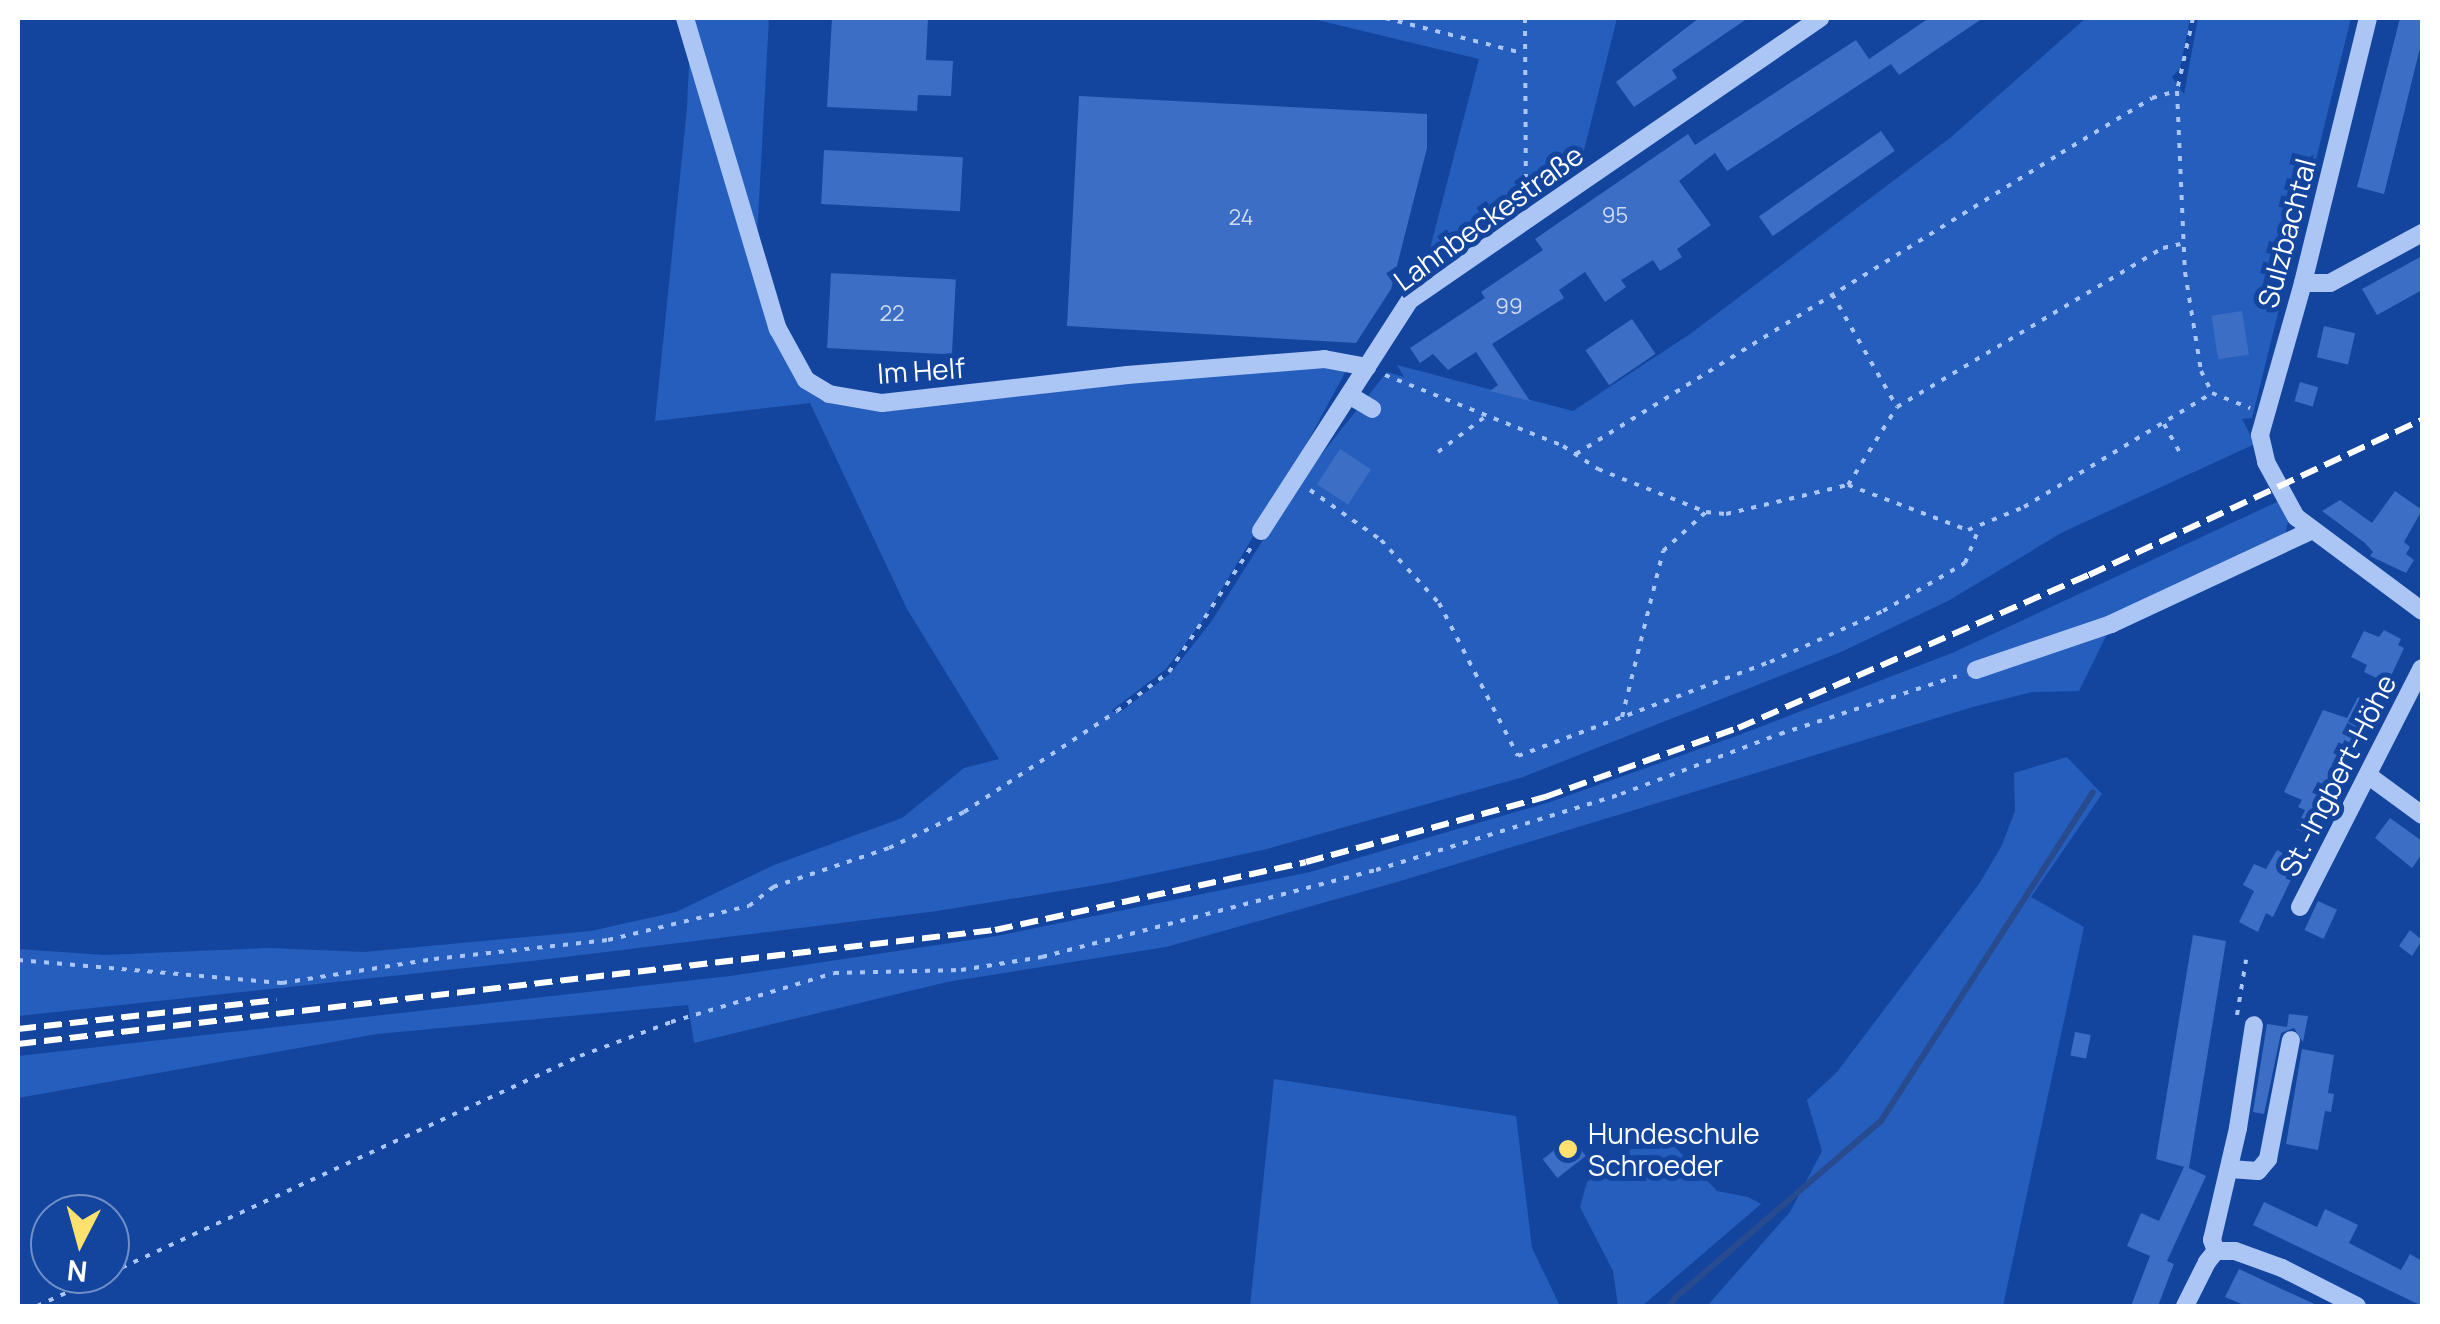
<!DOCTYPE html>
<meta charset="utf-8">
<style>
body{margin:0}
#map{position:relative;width:2440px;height:1324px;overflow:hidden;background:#13459f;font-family:Manrope,sans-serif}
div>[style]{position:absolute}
.green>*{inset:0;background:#265ebd}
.stream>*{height:6px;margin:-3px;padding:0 3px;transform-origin:3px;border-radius:3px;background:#284b8f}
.building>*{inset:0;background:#3d6ec5;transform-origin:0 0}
.path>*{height:4px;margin-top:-2px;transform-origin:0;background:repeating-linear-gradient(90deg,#abc6f4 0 5px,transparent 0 13px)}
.minor>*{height:18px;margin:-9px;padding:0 9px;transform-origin:9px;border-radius:9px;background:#abc6f4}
.rail>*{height:6px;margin-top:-3px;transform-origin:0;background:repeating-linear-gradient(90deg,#fff 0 18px,transparent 0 26px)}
.dots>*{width:28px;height:28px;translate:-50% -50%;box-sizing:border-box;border:5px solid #13459f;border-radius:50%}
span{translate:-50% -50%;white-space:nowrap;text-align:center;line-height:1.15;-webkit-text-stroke:10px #13459f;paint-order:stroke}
.number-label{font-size:22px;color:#cedbf0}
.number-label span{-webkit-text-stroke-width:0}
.street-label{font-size:28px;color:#fff}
.poi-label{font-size:28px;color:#fff}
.left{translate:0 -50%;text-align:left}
.frame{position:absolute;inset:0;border:20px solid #fff;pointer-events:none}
.north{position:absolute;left:30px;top:1194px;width:100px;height:100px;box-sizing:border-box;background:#13459f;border:2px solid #718fc5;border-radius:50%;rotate:186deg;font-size:28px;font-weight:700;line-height:40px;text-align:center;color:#fff}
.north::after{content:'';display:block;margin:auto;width:35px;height:45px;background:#ffe16e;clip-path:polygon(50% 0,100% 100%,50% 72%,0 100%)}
</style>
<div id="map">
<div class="green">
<div style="clip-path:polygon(685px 18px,769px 18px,755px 273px,773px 334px,828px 400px,883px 409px,1283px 364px,1347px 369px,1289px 476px,1204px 619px,1166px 669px,1111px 711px,1119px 713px,1171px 673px,1211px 622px,1301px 480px,1387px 372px,1404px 377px,1397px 365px,1573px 411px,1690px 334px,1950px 138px,2086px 18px,2190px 18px,2180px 68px,2172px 77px,2184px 94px,2198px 18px,2351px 18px,2252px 418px,2242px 419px,2255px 444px,2063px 532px,1948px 601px,1841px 652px,1523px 777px,1263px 850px,1109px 883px,937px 911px,549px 959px,18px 1016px,18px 949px,104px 955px,269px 948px,364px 952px,591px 931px,676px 912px,774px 865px,902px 818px,964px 768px,999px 759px,907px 609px,810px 403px,655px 421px,687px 108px,690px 41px)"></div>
<div style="clip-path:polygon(1309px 18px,1617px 18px,1581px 162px,1425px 268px,1479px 59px)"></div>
<div style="clip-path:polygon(2279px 501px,2288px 521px,2284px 542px,2108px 632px,2079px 691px,2032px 692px,1973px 707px,1397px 882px,1166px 947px,947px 982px,694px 1043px,688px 1005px,377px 1034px,18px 1098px,18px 1056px,730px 976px,997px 936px,1310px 872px,1547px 803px,1739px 735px,1952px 653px)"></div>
<div style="clip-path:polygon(2067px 757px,2102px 794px,2031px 897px,2084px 927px,2003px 1306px,1707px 1306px,1790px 1212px,1822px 1151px,1807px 1100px,1837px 1072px,1979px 884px,2001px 847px,2015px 811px,2014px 773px)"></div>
<div style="clip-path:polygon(1274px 1079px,1516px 1116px,1532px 1248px,1560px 1306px,1250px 1306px)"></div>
<div style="clip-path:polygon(1642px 1141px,1675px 1147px,1717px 1191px,1748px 1197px,1761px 1204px,1642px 1306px,1618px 1306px,1613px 1271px,1580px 1207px,1587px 1182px)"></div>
</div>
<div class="stream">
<div style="left:1670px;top:1306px;width:9px;rotate:-58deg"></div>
<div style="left:1675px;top:1298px;width:272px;rotate:-40.7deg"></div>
<div style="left:1881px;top:1121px;width:391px;rotate:-57.2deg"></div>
</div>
<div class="building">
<div style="clip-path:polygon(832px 18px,928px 18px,926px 60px,953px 61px,951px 96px,918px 95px,917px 111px,827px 107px)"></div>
<div style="clip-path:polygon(1699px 18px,1748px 18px,1672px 70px,1677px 78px,1634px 107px,1616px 82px)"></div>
<div style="clip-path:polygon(1929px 18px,1983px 18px,1899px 75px,1891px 64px,1727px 171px,1715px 153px,1679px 181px,1711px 225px,1677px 249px,1682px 257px,1660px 271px,1653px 260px,1621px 280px,1626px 287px,1605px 302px,1585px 272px,1559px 290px,1564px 298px,1492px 344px,1530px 401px,1490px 391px,1498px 385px,1476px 352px,1448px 370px,1433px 354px,1420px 363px,1410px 348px,1485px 298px,1481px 292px,1543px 250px,1535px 239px,1688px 134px,1695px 145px,1856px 40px,1869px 59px)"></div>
<div style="clip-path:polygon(2400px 18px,2422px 18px,2422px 40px,2384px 194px,2357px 187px)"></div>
<div style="clip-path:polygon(1079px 96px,1427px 114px,1427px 148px,1391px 289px,1356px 343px,1067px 326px)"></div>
<div style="left:1881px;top:131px;width:24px;height:149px;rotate:55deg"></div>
<div style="left:824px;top:150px;width:139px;height:54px;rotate:3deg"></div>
<div style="clip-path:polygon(2422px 256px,2422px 290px,2377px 315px,2362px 289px)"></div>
<div style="left:831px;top:273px;width:125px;height:75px;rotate:3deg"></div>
<div style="left:2242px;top:311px;width:44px;height:31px;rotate:81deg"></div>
<div style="left:1632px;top:319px;width:42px;height:56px;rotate:56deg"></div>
<div style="left:2324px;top:326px;width:32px;height:32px;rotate:13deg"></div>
<div style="left:2300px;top:382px;width:19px;height:20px;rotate:16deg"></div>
<div style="left:1340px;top:449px;width:37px;height:42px;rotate:33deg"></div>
<div style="clip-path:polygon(2395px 491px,2422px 510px,2404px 542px,2410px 547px,2406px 554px,2414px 560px,2406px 573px,2370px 556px,2373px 552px,2365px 543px,2322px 511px,2340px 500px,2372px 523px)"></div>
<div style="clip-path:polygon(2384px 630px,2401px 639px,2398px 645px,2404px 648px,2391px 676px,2385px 673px,2381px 680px,2364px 672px,2367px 665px,2351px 657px,2364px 631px,2379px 637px)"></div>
<div style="clip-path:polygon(2358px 697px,2376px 706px,2313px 837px,2296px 829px,2305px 810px,2298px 807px,2302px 800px,2284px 792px,2323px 710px,2347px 718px)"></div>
<div style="clip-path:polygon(2390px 818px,2422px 841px,2422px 854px,2412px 868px,2375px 838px)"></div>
<div style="clip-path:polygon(2277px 850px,2294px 859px,2291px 865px,2297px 867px,2273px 917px,2266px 913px,2258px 932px,2239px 922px,2254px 891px,2243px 885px,2254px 864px,2266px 869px)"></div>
<div style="left:2318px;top:901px;width:21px;height:32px;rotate:25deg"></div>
<div style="clip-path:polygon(2410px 930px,2422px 940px,2412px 956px,2399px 946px)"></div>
<div style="clip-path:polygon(2193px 935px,2226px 941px,2189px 1168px,2206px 1176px,2167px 1261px,2174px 1264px,2158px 1306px,2131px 1306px,2150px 1256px,2127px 1246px,2141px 1213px,2159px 1221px,2184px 1167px,2156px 1159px)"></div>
<div style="clip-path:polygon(2289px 1014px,2308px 1016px,2303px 1042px,2294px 1028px,2281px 1033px,2264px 1114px,2253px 1112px,2267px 1024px,2287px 1027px)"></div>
<div style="left:2075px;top:1032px;width:16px;height:24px;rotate:11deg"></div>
<div style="clip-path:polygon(2303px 1043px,2302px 1049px,2334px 1055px,2328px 1093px,2334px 1094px,2331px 1112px,2325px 1111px,2318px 1150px,2286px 1144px)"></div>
<div style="left:1571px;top:1137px;width:24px;height:36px;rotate:52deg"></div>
<div style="clip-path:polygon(2264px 1202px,2317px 1227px,2325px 1209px,2358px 1225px,2349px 1243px,2401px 1270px,2410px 1254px,2422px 1261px,2422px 1306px,2253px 1225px)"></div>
<div style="clip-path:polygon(2239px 1269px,2286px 1291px,2319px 1306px,2246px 1306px,2225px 1297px)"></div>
</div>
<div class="path">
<div style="left:1385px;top:18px;width:141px;rotate:14.3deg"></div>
<div style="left:1525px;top:18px;width:177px;rotate:89.7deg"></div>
<div style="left:2193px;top:18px;width:75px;rotate:102.4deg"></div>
<div style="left:2177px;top:91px;width:181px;rotate:87.5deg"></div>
<div style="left:2185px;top:272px;width:100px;rotate:80.8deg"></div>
<div style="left:2201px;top:371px;width:25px;rotate:63deg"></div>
<div style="left:2212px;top:393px;width:41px;rotate:21.5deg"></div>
<div style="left:1832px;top:294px;width:130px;rotate:60.1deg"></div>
<div style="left:1385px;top:375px;width:192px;rotate:21.7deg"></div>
<div style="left:1563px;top:446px;width:42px;rotate:33.3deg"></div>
<div style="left:1598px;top:469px;width:116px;rotate:21.7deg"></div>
<div style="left:1706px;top:512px;width:20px;rotate:6deg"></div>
<div style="left:1726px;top:514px;width:125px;rotate:-13.4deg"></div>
<div style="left:1848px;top:485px;width:128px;rotate:20.6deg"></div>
<div style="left:1968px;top:530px;width:61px;rotate:-22.3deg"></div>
<div style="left:2024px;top:507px;width:220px;rotate:-31.2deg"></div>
<div style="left:2164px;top:424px;width:35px;rotate:61deg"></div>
<div style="left:1438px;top:452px;width:60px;rotate:-36.9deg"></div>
<div style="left:1576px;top:454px;width:571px;rotate:-31.82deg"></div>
<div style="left:2061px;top:153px;width:106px;rotate:-31.1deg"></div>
<div style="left:2152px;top:98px;width:26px;rotate:-16deg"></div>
<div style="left:1848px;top:485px;width:92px;rotate:-57.9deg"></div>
<div style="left:1897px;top:407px;width:310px;rotate:-30.9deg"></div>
<div style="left:2163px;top:248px;width:18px;rotate:-13deg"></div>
<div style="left:1310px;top:490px;width:87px;rotate:35.2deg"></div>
<div style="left:1381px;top:540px;width:86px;rotate:47.4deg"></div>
<div style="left:1439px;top:603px;width:172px;rotate:62.7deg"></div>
<div style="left:1518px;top:756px;width:269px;rotate:-20.5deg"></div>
<div style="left:1770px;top:662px;width:124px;rotate:-24.3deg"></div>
<div style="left:1883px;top:611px;width:95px;rotate:-30.3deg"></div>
<div style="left:1965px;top:563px;width:38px;rotate:-68deg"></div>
<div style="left:1622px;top:717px;width:171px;rotate:-76.1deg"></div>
<div style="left:1663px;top:551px;width:58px;rotate:-42.2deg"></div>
<div style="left:18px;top:960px;width:265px;rotate:5deg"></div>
<div style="left:282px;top:983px;width:154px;rotate:-9deg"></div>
<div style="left:434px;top:959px;width:175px;rotate:-6.2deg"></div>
<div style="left:608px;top:940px;width:145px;rotate:-13.6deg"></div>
<div style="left:749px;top:906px;width:31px;rotate:-38deg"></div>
<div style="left:773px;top:887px;width:122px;rotate:-18.6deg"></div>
<div style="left:889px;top:848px;width:83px;rotate:-25.6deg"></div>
<div style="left:964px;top:812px;width:183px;rotate:-33.4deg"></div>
<div style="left:1117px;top:711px;width:65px;rotate:-36.9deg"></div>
<div style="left:1169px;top:672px;width:151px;rotate:-56.6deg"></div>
<div style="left:2237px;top:1015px;width:56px;rotate:-80.7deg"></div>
<div style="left:110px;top:1273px;width:518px;rotate:-24.78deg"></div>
<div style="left:580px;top:1056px;width:97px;rotate:-20.5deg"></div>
<div style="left:671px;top:1022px;width:170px;rotate:-16.7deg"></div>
<div style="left:834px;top:973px;width:127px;rotate:-1.4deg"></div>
<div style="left:961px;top:970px;width:82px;rotate:-9.1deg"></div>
<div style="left:1042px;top:957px;width:345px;rotate:-14.6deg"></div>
<div style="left:1376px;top:870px;width:257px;rotate:-17.2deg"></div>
<div style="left:1621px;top:794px;width:170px;rotate:-20.7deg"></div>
<div style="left:1780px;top:734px;width:186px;rotate:-18.1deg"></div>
<div style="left:37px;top:1306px;width:78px;rotate:-24.3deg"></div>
</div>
<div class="minor">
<div style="left:685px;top:18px;width:325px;rotate:73.4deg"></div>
<div style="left:778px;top:329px;width:58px;rotate:61.2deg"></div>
<div style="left:806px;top:380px;width:27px;rotate:31deg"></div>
<div style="left:829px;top:394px;width:54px;rotate:9.6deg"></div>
<div style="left:882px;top:403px;width:247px;rotate:-6.5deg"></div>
<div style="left:1127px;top:375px;width:198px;rotate:-4.6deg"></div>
<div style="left:1324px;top:359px;width:44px;rotate:10.5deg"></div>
<div style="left:2368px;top:18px;width:273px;rotate:103.8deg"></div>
<div style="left:2303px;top:283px;width:158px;rotate:105.8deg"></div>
<div style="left:2260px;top:435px;width:28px;rotate:77deg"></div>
<div style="left:2266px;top:462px;width:63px;rotate:61.4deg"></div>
<div style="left:2296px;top:517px;width:157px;rotate:36.7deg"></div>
<div style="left:2303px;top:283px;width:27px"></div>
<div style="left:2330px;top:283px;width:105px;rotate:-28.5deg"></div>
<div style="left:1349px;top:395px;width:27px;rotate:31deg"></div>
<div style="left:1261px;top:531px;width:275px;rotate:-57.2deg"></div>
<div style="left:1410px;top:300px;width:498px;rotate:-34.5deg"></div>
<div style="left:1976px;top:670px;width:143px;rotate:-18.8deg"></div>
<div style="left:2111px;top:624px;width:220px;rotate:-25deg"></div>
<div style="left:2369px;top:776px;width:66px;rotate:36.3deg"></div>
<div style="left:2300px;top:907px;width:268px;rotate:-63deg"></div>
<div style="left:2230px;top:1169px;width:28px;rotate:4deg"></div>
<div style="left:2258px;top:1171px;width:16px;rotate:-50deg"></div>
<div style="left:2268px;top:1159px;width:121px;rotate:-79.1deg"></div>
<div style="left:2216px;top:1251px;width:12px;rotate:-110deg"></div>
<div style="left:2212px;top:1240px;width:115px;rotate:-76.9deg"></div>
<div style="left:2238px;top:1128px;width:104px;rotate:-81.2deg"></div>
<div style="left:2185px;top:1306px;width:49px;rotate:-63.4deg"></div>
<div style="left:2207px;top:1262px;width:14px;rotate:-51deg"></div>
<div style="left:2216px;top:1251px;width:19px"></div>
<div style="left:2235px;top:1251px;width:50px;rotate:19.9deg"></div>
<div style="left:2282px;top:1268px;width:84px;rotate:26.9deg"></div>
</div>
<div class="rail">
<div style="left:18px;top:1029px;width:260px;rotate:-6.4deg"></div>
<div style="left:18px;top:1044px;width:984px;rotate:-6.66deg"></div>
<div style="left:995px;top:930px;width:318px;rotate:-12.3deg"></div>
<div style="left:1306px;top:862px;width:248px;rotate:-15.2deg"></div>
<div style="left:1545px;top:797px;width:205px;rotate:-19.7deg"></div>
<div style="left:1738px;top:728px;width:383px;rotate:-23.6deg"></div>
<div style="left:2089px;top:575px;width:367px;rotate:-25deg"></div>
</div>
<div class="dots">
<div style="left:1568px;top:1149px;background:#ffe16e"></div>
</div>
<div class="number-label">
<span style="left:1615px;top:216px">95</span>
<span style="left:1241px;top:218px">24</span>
<span style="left:1509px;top:307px">99</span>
<span style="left:892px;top:314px">22</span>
</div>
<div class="street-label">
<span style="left:1488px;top:217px;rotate:-36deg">Lahnbeckestraße</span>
<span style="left:2286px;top:233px;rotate:-75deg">Sulzbachtal</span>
<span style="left:921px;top:370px;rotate:-4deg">Im Helf</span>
<span style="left:2337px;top:775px;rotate:-63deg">St.-Ingbert-Höhe</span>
</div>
<div class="poi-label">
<span class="left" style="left:1588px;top:1149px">Hundeschule<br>Schroeder</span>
</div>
<div class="frame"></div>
<div class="north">N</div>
</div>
